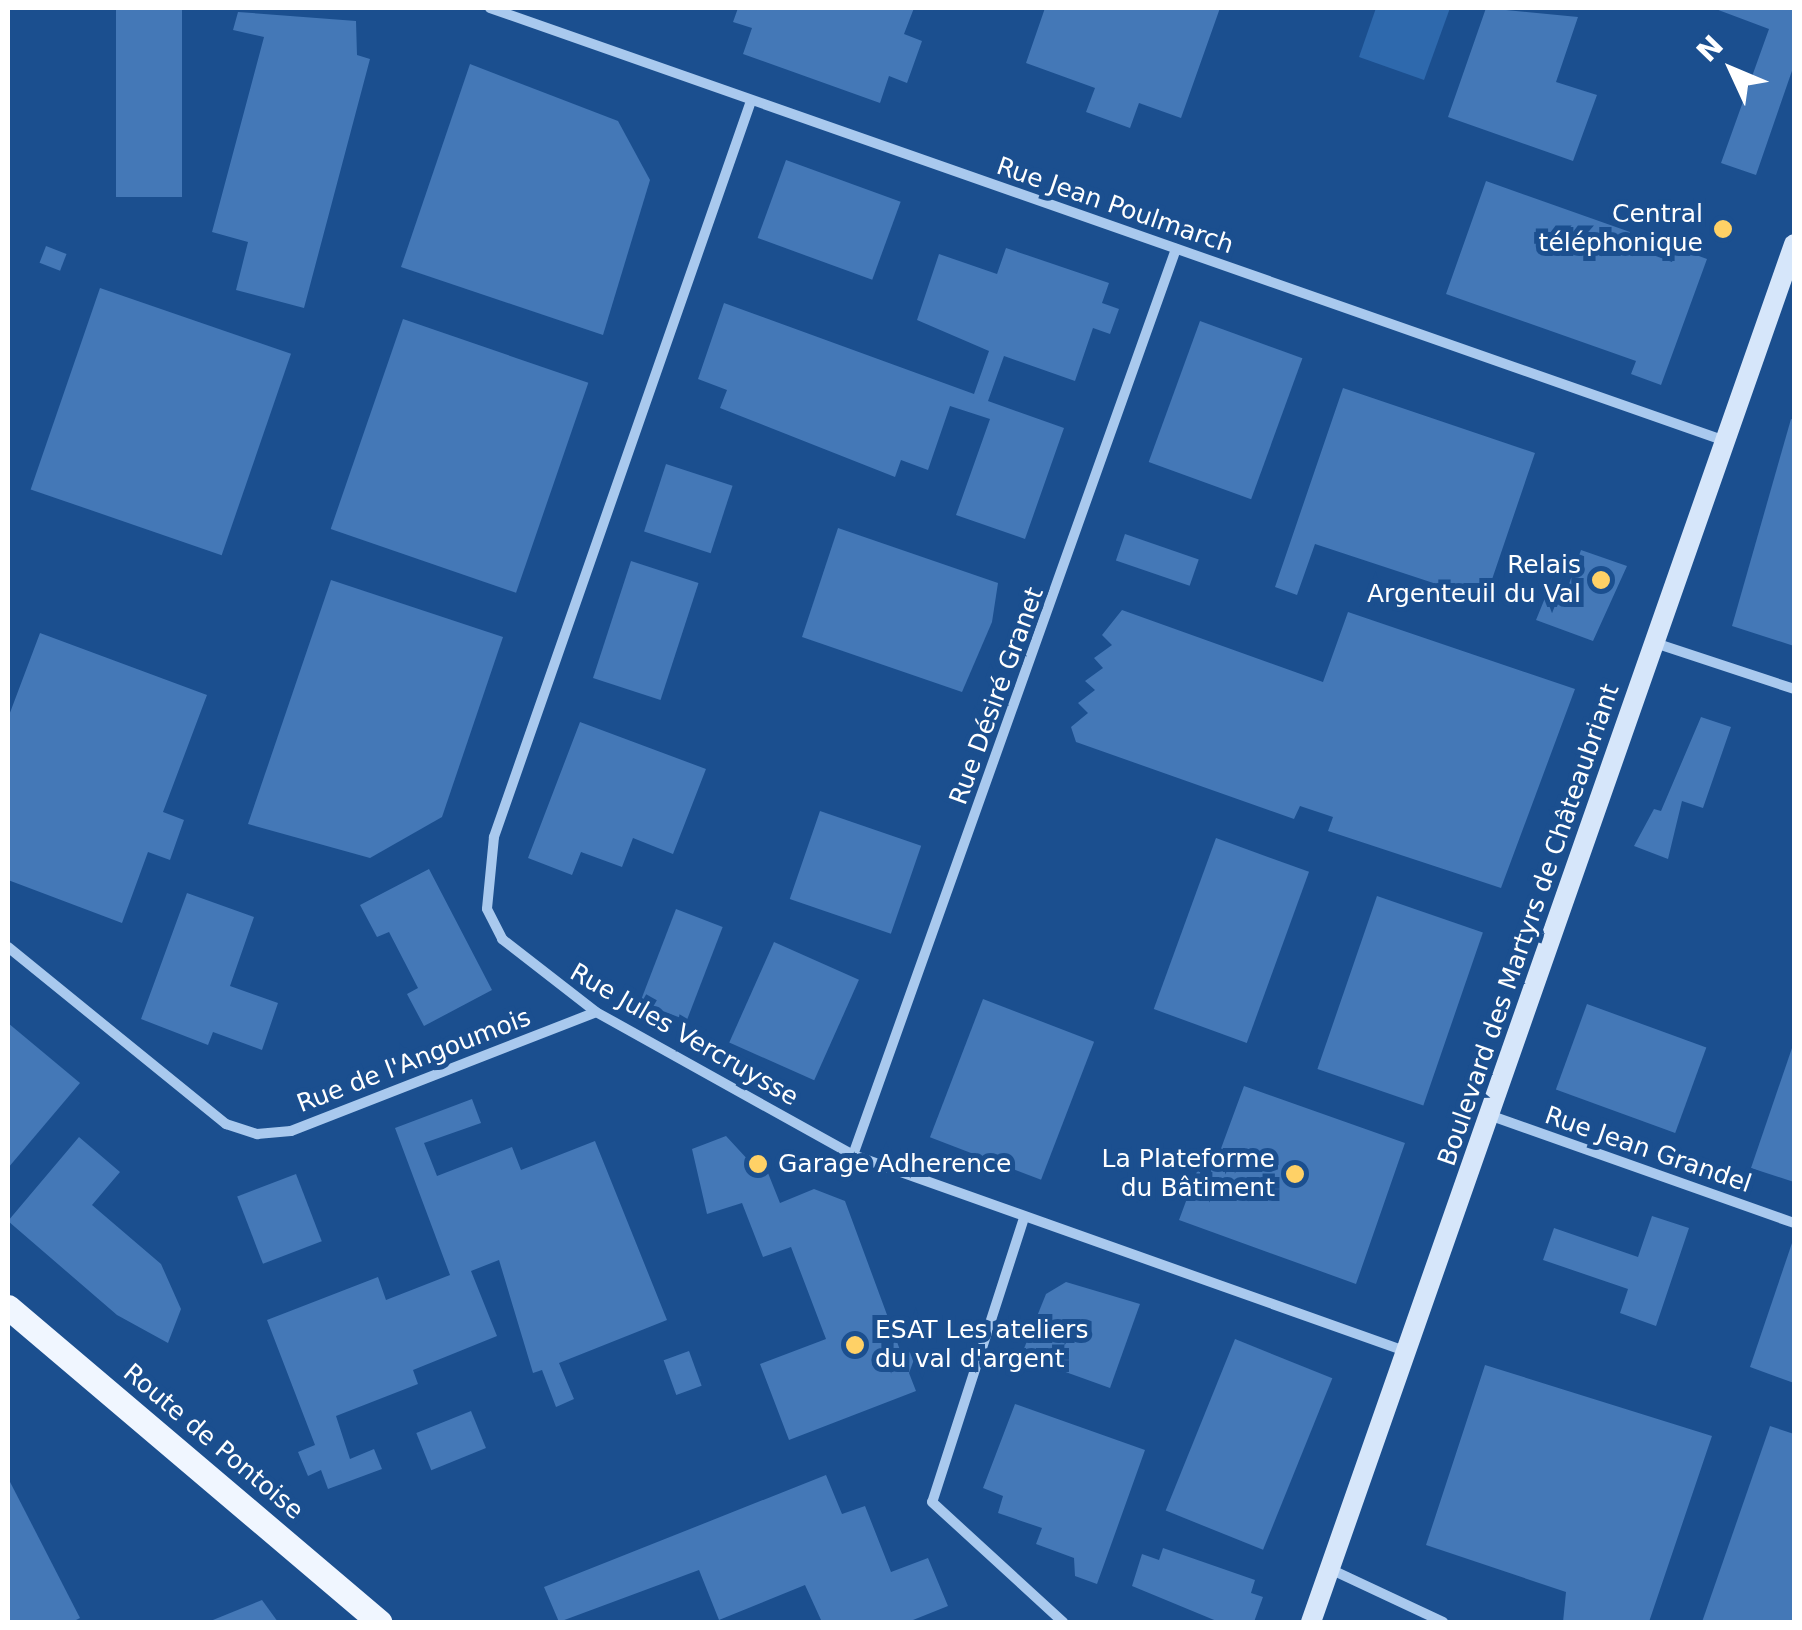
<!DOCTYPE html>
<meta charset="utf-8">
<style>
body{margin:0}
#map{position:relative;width:1802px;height:1630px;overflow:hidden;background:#1b4f8f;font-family:"DejaVu Sans",sans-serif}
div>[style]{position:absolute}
.green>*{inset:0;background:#2e69ad}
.building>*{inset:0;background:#4478b7;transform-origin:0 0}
.minor>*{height:10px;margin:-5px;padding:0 5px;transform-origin:5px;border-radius:5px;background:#a9c9ee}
.secondary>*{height:20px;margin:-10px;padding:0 10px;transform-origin:10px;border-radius:10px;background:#d6e6fa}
.primary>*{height:25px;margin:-12.5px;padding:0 12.5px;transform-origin:12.5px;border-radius:12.5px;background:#f0f6ff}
.dots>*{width:28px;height:28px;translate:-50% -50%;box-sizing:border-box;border:5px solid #1b4f8f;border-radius:50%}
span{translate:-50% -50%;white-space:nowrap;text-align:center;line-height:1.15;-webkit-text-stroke:10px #1b4f8f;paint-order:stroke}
.street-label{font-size:25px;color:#fff}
.poi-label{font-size:25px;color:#fff}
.right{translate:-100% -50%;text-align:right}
.left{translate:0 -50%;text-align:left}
.frame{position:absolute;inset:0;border:10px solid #fff;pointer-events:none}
.north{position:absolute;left:1682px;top:20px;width:100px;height:100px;-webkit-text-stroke:8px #1b4f8f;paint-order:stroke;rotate:314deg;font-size:28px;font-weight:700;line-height:40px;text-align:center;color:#fff}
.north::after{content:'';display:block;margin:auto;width:35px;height:45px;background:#fff;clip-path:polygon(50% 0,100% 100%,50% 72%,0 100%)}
</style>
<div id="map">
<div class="green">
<div style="clip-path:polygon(1376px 8px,1450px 8px,1424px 80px,1359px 57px)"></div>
</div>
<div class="building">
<div style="left:116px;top:8px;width:66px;height:189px"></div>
<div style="clip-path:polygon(738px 8px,914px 8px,904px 34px,922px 41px,907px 83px,889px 76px,880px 103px,743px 54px,752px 28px,733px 22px)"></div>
<div style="clip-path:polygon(1045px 8px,1220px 8px,1181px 118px,1139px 103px,1130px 128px,1086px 112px,1095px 88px,1026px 63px)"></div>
<div style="clip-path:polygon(1486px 8px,1578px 17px,1556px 82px,1597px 95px,1573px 161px,1448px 117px)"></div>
<div style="clip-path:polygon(1713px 8px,1794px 8px,1794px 65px,1756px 175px,1721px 163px,1769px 29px)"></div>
<div style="clip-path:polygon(238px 12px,356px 21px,357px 55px,370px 59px,304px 308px,236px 290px,248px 242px,212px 232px,264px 37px,233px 30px)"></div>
<div style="clip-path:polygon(470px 64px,618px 121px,650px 180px,603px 335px,401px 267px)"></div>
<div style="left:786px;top:160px;width:122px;height:83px;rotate:20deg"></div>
<div style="clip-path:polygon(1486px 181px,1630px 232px,1626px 245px,1672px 262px,1677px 248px,1707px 259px,1661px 385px,1631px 374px,1636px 361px,1446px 294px)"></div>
<div style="left:46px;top:246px;width:22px;height:18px;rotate:21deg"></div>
<div style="clip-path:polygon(1006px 248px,1109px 283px,1102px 303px,1119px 309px,1110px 334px,1093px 328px,1075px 381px,1004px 356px,988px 401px,1064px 428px,1025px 539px,956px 515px,990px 419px,950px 406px,928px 470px,901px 460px,895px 477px,720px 408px,727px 390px,698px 379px,724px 303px,974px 394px,989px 351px,917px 320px,939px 254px,997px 274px)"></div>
<div style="left:100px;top:288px;width:202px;height:213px;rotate:19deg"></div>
<div style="left:403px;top:319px;width:196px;height:222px;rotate:19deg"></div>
<div style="left:1200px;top:321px;width:109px;height:150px;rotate:20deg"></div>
<div style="clip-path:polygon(1343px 388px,1535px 453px,1485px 600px,1315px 544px,1297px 595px,1275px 587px)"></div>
<div style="clip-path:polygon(1791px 419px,1794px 420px,1794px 646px,1732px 626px)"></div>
<div style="left:666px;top:464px;width:70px;height:71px;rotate:18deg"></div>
<div style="clip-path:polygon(838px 528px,998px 583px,992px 622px,962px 692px,802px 637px)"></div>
<div style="left:1125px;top:534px;width:78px;height:28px;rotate:19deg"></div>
<div style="clip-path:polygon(1581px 550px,1627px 566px,1593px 641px,1536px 620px,1545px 598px,1562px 604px)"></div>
<div style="left:631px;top:561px;width:71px;height:123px;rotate:18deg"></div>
<div style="clip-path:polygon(331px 580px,503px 637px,442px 817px,370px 858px,248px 824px)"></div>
<div style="clip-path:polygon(1122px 610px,1323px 682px,1348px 612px,1575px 689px,1501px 888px,1328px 831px,1333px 817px,1300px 806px,1294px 819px,1076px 742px,1071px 727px,1088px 713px,1078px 703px,1095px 690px,1085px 681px,1103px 668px,1094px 658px,1112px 645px,1102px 635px)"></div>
<div style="clip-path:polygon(40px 633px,207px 695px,163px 812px,184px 820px,170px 860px,148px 852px,122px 923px,8px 880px,8px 718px)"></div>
<div style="clip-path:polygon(1701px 717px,1731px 727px,1703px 808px,1682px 801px,1668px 859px,1634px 846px,1654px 809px,1661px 811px)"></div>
<div style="clip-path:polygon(580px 722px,706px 769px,673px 854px,633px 838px,622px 867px,581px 852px,572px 875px,528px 858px)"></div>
<div style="left:820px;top:811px;width:107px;height:93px;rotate:19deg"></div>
<div style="left:1216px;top:838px;width:99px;height:182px;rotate:20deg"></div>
<div style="clip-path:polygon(429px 869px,492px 990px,424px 1026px,407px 994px,418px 988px,389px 932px,377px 937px,360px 905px)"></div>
<div style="clip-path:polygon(187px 893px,254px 917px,230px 986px,278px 1003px,262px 1050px,213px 1032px,208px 1045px,141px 1019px)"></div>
<div style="left:1377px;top:896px;width:112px;height:183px;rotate:19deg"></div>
<div style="left:676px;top:909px;width:50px;height:100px;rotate:21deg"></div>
<div style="left:774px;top:942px;width:93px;height:110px;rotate:24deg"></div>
<div style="left:983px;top:999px;width:119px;height:148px;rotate:21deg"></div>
<div style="left:1587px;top:1004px;width:127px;height:91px;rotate:20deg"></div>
<div style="clip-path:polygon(8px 1023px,80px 1083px,8px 1168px)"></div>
<div style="clip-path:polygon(1792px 1048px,1794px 1048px,1794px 1182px,1751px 1168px)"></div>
<div style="clip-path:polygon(1244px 1086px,1405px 1143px,1356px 1284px,1179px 1220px,1205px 1150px,1219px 1154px)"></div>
<div style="clip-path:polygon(472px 1099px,481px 1123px,424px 1143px,437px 1176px,512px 1147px,521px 1170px,595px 1141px,667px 1320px,559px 1363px,574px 1399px,556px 1407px,542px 1370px,533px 1373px,499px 1260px,471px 1271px,497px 1336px,413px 1370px,418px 1384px,336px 1416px,350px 1459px,374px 1449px,382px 1469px,328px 1489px,321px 1470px,308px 1476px,298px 1452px,315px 1445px,267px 1320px,378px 1277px,386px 1300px,450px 1275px,395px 1128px)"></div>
<div style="clip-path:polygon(726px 1136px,750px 1162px,762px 1158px,780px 1203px,814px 1189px,845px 1201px,900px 1350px,916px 1354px,909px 1373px,916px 1391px,789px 1440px,760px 1364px,826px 1339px,791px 1247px,763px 1257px,742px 1203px,707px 1214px,692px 1149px)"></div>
<div style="clip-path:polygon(79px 1137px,120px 1172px,92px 1205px,161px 1264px,181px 1309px,168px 1343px,117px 1315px,8px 1221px)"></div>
<div style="left:296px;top:1174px;width:72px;height:63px;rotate:69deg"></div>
<div style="clip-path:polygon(1652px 1216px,1689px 1228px,1656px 1326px,1620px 1313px,1628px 1289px,1543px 1260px,1554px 1228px,1638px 1257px)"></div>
<div style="clip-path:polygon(1792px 1243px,1794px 1244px,1794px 1383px,1750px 1367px)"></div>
<div style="clip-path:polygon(1066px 1282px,1140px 1304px,1110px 1388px,1021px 1356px,1046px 1294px)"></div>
<div style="left:1235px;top:1339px;width:105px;height:185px;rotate:22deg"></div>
<div style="left:689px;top:1351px;width:37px;height:27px;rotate:70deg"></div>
<div style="clip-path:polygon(1485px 1365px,1712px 1436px,1649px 1622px,1563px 1622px,1566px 1592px,1426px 1545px)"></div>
<div style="clip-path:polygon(1015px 1404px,1145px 1450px,1097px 1584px,1075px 1576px,1074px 1558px,1036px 1544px,1042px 1528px,998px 1513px,1003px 1496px,983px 1488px)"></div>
<div style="left:471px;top:1411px;width:40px;height:59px;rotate:68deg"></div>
<div style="clip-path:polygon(1770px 1426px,1794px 1434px,1794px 1622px,1702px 1622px)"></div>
<div style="clip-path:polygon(826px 1475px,842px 1514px,865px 1506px,891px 1572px,928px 1558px,948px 1606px,908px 1622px,835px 1622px,821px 1620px,805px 1585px,719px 1620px,699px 1570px,559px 1622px,544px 1587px)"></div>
<div style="clip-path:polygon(8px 1478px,80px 1618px,72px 1622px,8px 1622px)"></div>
<div style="clip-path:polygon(1163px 1548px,1255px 1580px,1251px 1593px,1263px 1597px,1254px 1622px,1219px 1622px,1132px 1586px,1142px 1554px,1159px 1560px)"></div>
<div style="clip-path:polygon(262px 1600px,278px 1622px,208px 1622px)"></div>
</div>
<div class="minor">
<div style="left:490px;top:8px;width:1309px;rotate:19.32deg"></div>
<div style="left:751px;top:101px;width:780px;rotate:109.25deg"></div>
<div style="left:494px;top:837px;width:72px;rotate:95.6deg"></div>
<div style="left:487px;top:909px;width:34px;rotate:63deg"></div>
<div style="left:502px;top:939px;width:119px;rotate:37.8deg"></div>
<div style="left:596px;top:1012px;width:294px;rotate:29.1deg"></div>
<div style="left:853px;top:1155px;width:586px;rotate:19.55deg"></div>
<div style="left:1655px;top:643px;width:146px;rotate:18.3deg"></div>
<div style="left:8px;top:947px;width:281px;rotate:39.1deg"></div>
<div style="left:226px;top:1124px;width:33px;rotate:18deg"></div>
<div style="left:257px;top:1134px;width:34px;rotate:-5deg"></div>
<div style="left:291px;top:1131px;width:327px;rotate:-21.3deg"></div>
<div style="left:1489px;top:1115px;width:324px;rotate:19.5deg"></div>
<div style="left:853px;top:1155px;width:962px;rotate:-70.38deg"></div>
<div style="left:1023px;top:1221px;width:295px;rotate:107.9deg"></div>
<div style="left:932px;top:1502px;width:178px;rotate:42.5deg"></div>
<div style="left:1330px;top:1569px;width:125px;rotate:25.1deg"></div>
</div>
<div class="secondary">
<div style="left:1311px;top:1622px;width:1460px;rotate:-70.68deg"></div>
</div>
<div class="primary">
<div style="left:8px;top:1307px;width:487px;rotate:40.3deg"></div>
</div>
<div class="dots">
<div style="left:1723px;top:229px;background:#ffd166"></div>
<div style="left:1601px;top:580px;background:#ffd166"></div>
<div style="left:758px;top:1164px;background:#ffd166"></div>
<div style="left:1295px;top:1174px;background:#ffd166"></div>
<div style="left:855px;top:1345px;background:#ffd166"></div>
</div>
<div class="street-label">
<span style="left:1115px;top:206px;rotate:19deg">Rue Jean Poulmarch</span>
<span style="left:997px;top:696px;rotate:-70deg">Rue Désiré Granet</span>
<span style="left:1529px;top:925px;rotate:-71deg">Boulevard des Martyrs de Châteaubriant</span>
<span style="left:684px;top:1035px;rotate:30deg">Rue Jules Vercruysse</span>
<span style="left:414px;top:1061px;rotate:-21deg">Rue de l'Angoumois</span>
<span style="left:1648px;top:1150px;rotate:19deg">Rue Jean Grandel</span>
<span style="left:213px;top:1442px;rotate:40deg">Route de Pontoise</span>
</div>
<div class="poi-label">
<span class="right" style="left:1703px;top:229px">Central<br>téléphonique</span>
<span class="right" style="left:1581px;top:580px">Relais<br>Argenteuil du Val</span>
<span class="right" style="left:1275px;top:1174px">La Plateforme<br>du Bâtiment</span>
<span class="left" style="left:778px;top:1164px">Garage Adherence</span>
<span class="left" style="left:875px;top:1345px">ESAT Les ateliers<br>du val d'argent</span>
</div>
<div class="frame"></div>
<div class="north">N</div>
</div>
